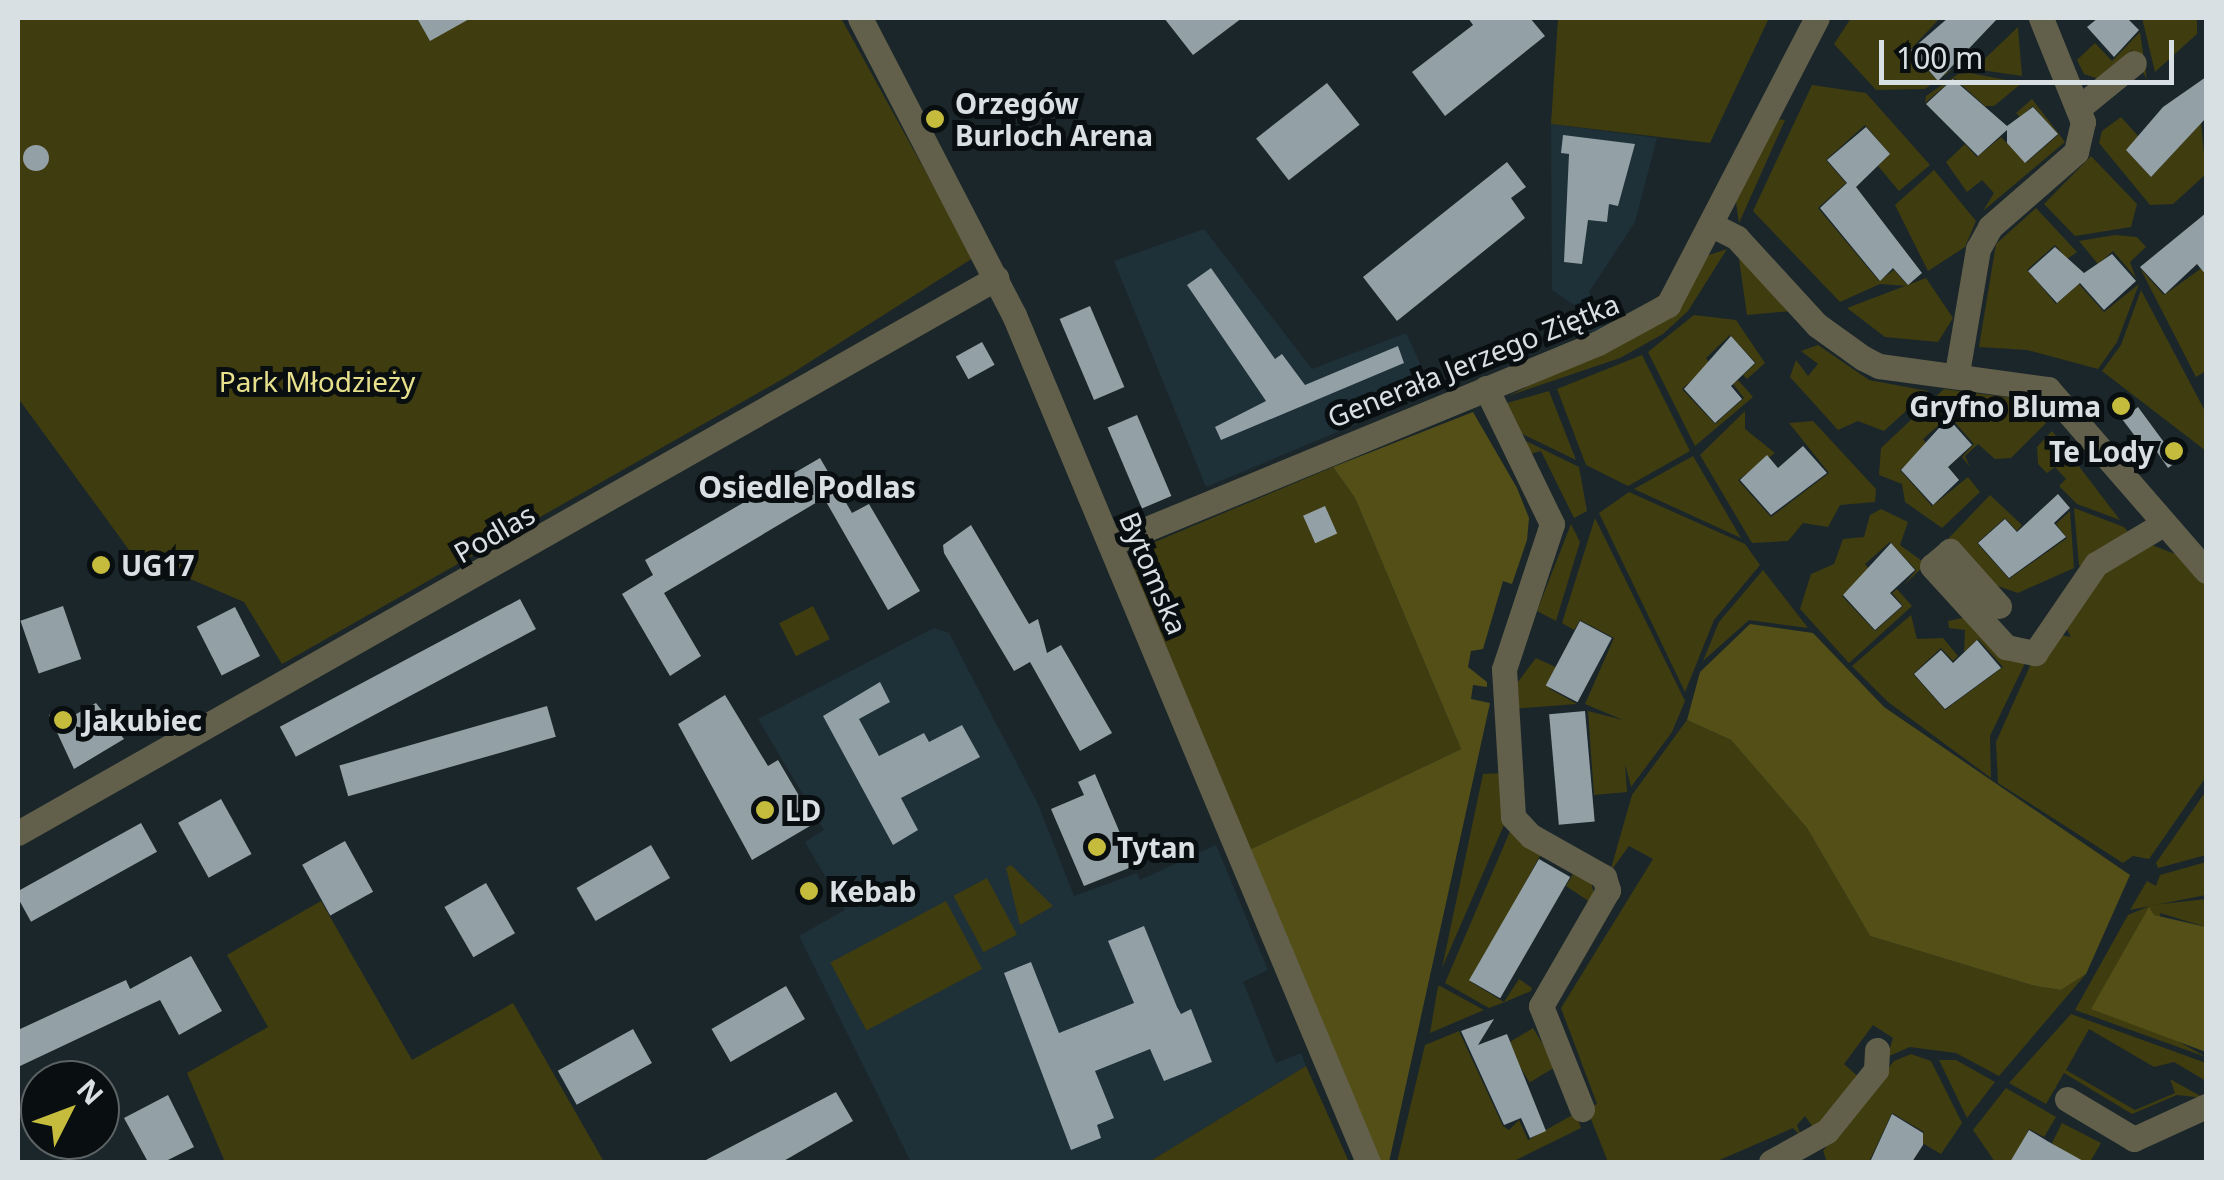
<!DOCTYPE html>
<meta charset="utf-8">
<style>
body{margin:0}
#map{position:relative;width:2224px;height:1180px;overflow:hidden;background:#1b262a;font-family:"Noto Sans",sans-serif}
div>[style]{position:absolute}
.built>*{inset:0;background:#1e3038}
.green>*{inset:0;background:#3f3c10;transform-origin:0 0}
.forest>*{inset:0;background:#534f17}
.building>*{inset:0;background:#93a0a5;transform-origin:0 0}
.round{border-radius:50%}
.minor>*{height:25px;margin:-12.5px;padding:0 12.5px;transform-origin:12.5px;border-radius:12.5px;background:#62604a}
.dots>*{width:28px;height:28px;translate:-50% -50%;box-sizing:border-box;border:5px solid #090e10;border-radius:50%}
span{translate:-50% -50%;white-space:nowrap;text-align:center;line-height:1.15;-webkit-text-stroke:10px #090e10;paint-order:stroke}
.poi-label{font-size:28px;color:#d9e0e3;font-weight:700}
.left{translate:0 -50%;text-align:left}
.right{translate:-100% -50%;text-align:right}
.street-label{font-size:28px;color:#d9e0e3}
.park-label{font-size:28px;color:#e7e18d}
.neighbourhood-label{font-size:30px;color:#d9e0e3;font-weight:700}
.frame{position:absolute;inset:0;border:20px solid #d9e0e3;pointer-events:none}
.north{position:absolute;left:20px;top:1060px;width:100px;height:100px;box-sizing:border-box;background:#090e10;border:2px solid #5c6264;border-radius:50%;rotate:48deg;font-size:28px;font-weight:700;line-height:40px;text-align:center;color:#d9e0e3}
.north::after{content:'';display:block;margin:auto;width:35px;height:45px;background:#c5bc3d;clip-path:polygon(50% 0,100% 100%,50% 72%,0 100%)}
.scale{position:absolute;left:1879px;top:40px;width:295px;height:45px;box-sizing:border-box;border:5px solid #d9e0e3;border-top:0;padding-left:12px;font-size:30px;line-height:35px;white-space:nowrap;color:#d9e0e3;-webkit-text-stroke:8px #090e10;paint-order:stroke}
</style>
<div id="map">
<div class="built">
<div style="clip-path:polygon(1551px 124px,1657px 138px,1635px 222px,1589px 292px,1604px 329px,1583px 333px,1574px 305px,1552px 290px)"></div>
<div style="clip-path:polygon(1204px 229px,1312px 369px,1406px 333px,1433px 392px,1206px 487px,1114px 261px)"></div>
<div style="clip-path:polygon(934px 628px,949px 633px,1038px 804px,1074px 896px,1137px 873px,1140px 880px,1216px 845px,1268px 970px,1243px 982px,1276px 1063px,1301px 1053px,1306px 1066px,1149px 1162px,911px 1162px,799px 936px,845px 910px,805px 842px,824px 830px,758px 719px)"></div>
</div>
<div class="green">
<div style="clip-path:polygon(18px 18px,841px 18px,973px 258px,786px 377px,282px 664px,244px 602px,132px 554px,18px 398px)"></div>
<div style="clip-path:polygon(1558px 18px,1769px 18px,1710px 143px,1551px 124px)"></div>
<div style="clip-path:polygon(1851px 18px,1940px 18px,1910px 50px,1935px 78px,1953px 69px,1925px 89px,1876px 90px,1834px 44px)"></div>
<div style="clip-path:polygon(2142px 18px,2197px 18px,2197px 34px,2155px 72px)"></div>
<div style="clip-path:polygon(2018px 27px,2022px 76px,1974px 69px)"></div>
<div style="clip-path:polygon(2140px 32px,2147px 80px,2132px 50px,2099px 79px,2084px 74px,2077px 60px,2095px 43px,2112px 61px)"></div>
<div style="clip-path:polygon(1970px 73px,2022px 83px,1994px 106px,1985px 106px,1954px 78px,1925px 103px,1926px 96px,1958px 74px)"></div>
<div style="clip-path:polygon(1812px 85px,1866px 93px,1930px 165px,1899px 191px,1878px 166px,1890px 154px,1865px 125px,1826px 160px,1846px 183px,1818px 208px,1879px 281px,1894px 270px,1908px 286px,1880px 284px,1840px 302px,1753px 211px)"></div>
<div style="clip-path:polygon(2032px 99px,2065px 142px,1983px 211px,1994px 193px,1982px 180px,1967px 192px,1946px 162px,1965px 144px,1977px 157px,2001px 137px,2026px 163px,2058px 135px,2033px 106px,2020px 117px,2016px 113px)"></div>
<div style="clip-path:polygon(2121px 117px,2139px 137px,2126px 150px,2151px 177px,2201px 123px,2206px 174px,2173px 204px,2150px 205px,2099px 143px,2102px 131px)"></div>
<div style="clip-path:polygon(1777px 119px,1785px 120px,1739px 223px,1736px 202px)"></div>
<div style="clip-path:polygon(2091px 156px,2137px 204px,2131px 227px,2075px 236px,2044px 204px)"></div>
<div style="clip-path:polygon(1934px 170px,1976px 221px,1965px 247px,1928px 271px,1895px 205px)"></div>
<div style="clip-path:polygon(2036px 208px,2077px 252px,2067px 259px,2055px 245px,2027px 270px,2056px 304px,2079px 284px,2104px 312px,2139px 284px,2117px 342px,2098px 369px,2027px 350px,1979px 347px,1996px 244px)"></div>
<div style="clip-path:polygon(2115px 235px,2137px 237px,2146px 247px,2130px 262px,2136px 278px,2113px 251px,2098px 264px,2079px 241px)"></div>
<div style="clip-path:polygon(1727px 249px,1688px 311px,1663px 334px,1620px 358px,1508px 396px,1577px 362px,1709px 255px)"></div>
<div style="clip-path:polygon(1738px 252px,1791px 311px,1747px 315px)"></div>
<div style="clip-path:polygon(2206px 265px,2206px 371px,2196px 377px,2140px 268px,2164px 295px)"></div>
<div style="clip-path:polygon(1926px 278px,1953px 318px,1938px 342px,1885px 337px,1847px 308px)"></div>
<div style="clip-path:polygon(2141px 290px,2206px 413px,2206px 451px,2102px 371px,2121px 345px)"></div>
<div style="clip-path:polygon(1694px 315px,1736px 320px,1765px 363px,1747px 379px,1743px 375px,1756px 363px,1730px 335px,1706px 358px,1710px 364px,1682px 389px,1715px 424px,1744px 398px,1733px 384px,1738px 380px,1753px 397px,1695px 446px,1648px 352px)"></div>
<div style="clip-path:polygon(1818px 345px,1869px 380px,1928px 391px,1884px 431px,1858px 421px,1838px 430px,1790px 377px,1796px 360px,1808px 376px,1818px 364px,1801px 351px)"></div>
<div style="clip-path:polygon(1642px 355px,1690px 451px,1628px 486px,1586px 465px,1557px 389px)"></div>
<div style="clip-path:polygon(1944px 389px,2021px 399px,2046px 423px,2011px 458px,1995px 459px,1978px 444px,1965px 456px,1970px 467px,1962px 457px,1974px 444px,1949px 416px,1923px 439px,1927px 445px,1900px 470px,1932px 506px,1968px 477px,1980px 492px,1942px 528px,1905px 502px,1902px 484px,1879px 475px,1881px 448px)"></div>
<div style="clip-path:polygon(1549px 391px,1576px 460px,1516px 431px,1507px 403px)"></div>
<div style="clip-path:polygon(1745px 411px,1745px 429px,1775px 453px,1738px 480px,1771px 517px,1829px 473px,1789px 423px,1813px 421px,1876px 489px,1875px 502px,1840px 505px,1828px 527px,1803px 523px,1788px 541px,1752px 543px,1700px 455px)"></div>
<div style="clip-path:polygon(2052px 431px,2120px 520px,2077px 504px,2059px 486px,2066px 479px,2055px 467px,2047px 473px,2038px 464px,2037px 447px)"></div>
<div style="clip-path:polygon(1520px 438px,1579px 467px,1587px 511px,1574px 518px,1541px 451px,1530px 454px)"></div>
<div style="clip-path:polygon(1693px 456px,1741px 538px,1634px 489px)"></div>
<div style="clip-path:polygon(1333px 467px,1355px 498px,1461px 749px,1247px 851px,1131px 573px,1143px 547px)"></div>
<div style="clip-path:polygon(1629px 492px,1745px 544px,1760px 565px,1714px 620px,1685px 692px,1599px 513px)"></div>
<div style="clip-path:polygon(1990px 495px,2022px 525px,2017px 531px,2005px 518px,1977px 543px,2009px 579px,2067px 538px,2056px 524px,2070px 511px,2074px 568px,2018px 593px,1995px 585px,1946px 541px)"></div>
<div style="clip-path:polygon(2074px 508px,2124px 527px,2134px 539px,2079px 566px)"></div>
<div style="clip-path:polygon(1881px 509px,1908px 522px,1900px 545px,1926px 564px,1904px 585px,1916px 570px,1890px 542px,1865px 564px,1870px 570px,1842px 596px,1875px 631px,1903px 606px,1892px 593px,1897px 589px,1912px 606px,1849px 663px,1800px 609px,1811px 574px,1834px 564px,1843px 539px,1864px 537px,1870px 515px)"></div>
<div style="clip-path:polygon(1595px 518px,1685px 701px,1672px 732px,1631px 787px,1625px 764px,1627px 792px,1594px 795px,1588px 711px,1623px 720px,1585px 704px,1614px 638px,1580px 620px,1574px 630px,1562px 623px)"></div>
<div style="clip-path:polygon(1571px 524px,1580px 542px,1556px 621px,1537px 611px)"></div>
<div style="clip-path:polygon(2149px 544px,2183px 557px,2206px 555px,2206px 777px,2149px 859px,2133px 856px,2123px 863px,1998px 783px,1996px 742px,2030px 666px,2028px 657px,2054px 634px,2071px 637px,2065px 626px,2101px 568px)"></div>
<div style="clip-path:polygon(1763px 570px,1808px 628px,1749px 620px,1703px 661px,1719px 622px)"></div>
<div style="left:813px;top:606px;width:37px;height:38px;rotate:63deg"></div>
<div style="clip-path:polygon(1911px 615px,1917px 639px,1943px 638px,1958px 656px,1953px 661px,1941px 648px,1913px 674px,1945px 710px,2003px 667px,1978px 639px,1964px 652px,1965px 630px,1949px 628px,1948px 621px,1972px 616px,2025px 663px,1990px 736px,1991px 778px,1888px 702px,1852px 666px)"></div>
<div style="clip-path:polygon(1536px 658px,1560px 669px,1550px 689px,1577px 704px,1509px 709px,1508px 695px)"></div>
<div style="clip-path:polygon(1687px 720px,1731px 740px,1807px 828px,1870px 936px,2035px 986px,2061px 990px,2086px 974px,1999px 1076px,1956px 1053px,1910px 1047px,1887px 1057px,1893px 1038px,1873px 1025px,1844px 1064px,1860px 1078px,1815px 1130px,1805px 1116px,1797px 1125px,1801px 1136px,1793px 1128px,1715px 1162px,1608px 1162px,1587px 1109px,1597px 1104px,1561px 1008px,1653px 859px,1629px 846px,1610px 872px,1632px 795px)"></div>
<div style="clip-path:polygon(1503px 773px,1507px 818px,1442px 968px,1483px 774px)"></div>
<div style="clip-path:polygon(2206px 791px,2206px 855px,2158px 868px,2156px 863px)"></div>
<div style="clip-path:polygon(1511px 829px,1590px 879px,1594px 893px,1590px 902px,1566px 886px,1573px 874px,1541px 854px,1471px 982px,1504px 1002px,1519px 979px,1532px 988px,1531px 991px,1505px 1002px,1489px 1008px,1445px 983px)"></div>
<div style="clip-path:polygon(2206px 862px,2206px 895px,2130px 910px,2147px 881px,2156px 886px,2160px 875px)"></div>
<div style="clip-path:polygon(1011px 865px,1053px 906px,1020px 925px,1006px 868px)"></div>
<div style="left:987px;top:878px;width:64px;height:38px;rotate:62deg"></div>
<div style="clip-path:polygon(2206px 899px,2206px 927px,2160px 913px,2174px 1039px,2206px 1057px,2075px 1010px,2128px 915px,2152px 905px)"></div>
<div style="clip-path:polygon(321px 901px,412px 1060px,513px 1003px,604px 1162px,225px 1162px,187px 1073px,268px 1027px,227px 955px)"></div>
<div style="left:946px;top:901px;width:77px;height:131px;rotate:62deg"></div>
<div style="clip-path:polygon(1438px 986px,1440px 986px,1484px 1010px,1430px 1033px)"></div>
<div style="clip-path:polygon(2071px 1014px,2206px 1063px,2206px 1081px,2174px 1062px,2154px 1067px,2089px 1029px,2066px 1070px,2135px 1110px,2175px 1093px,2170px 1079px,2204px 1098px,2177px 1095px,2132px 1114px,2064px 1073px,2046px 1104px,2009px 1083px)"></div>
<div style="left:1533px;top:1028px;width:45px;height:31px;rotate:59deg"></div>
<div style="clip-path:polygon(1459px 1031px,1503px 1126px,1509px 1130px,1519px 1120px,1528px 1140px,1576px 1113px,1581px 1128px,1512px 1162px,1397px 1162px,1425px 1045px)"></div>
<div style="clip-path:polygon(1911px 1054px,1931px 1061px,1962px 1123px,1941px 1154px,1919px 1141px,1924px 1132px,1892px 1113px,1869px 1162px,1827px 1162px,1823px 1151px,1894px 1061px)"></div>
<div style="clip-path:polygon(1939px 1060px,1956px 1060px,1995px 1082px,1967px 1118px)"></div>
<div style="clip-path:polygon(1306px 1066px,1349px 1162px,1149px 1162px)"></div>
<div style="clip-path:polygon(2006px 1088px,2056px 1117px,2044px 1137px,2029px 1129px,2012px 1162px,1995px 1162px,1973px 1130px)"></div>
<div style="clip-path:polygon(2062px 1123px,2101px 1143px,2090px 1162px,2075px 1162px,2052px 1143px)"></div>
</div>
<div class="forest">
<div style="clip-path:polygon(1473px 412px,1517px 488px,1529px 518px,1527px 540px,1512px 584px,1503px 581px,1483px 649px,1471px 651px,1468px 667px,1487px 682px,1487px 687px,1473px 685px,1471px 699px,1490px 703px,1389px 1162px,1378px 1162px,1247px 851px,1461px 749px,1355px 498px,1333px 467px)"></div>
<div style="clip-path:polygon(1750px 624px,1813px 633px,1884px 707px,2130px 875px,2086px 974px,2061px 990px,2035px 986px,1870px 936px,1807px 828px,1731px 740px,1687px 720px,1700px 672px)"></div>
<div style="clip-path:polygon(2149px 907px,2154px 915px,2206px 927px,2206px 1052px,2091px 1009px)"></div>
</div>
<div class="building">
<div style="clip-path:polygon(417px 18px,471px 18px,430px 41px)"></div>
<div style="clip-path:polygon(1164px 18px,1242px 18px,1193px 55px)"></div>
<div style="clip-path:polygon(1468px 18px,1530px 18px,1545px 36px,1445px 116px,1412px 72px,1473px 25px)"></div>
<div style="clip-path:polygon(1948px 18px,1998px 18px,1938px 81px,1911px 50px)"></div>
<div style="clip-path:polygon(2098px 18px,2127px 18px,2139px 30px,2114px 57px,2087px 27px)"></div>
<div style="clip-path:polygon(2206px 77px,2206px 118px,2151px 177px,2126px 150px,2163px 107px)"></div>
<div style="clip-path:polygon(1953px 79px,2007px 126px,2033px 107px,2058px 134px,2025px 163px,2007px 143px,2007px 130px,1978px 156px,1926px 104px)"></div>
<div style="left:1327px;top:83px;width:53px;height:90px;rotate:52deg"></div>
<div style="clip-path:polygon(1866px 127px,1890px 154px,1856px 187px,1922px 273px,1908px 285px,1893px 268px,1880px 281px,1820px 208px,1847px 183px,1827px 160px)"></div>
<div style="clip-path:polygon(1563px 135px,1635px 144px,1618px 206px,1609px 204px,1607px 222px,1588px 220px,1582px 264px,1564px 262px,1569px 154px,1561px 153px)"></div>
<div class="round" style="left:23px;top:145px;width:26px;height:26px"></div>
<div style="clip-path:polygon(1507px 162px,1526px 187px,1511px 198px,1525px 218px,1397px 321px,1363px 277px)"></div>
<div style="clip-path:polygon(2206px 213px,2206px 275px,2197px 264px,2165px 294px,2140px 267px)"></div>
<div style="clip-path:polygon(2055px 247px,2084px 273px,2112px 254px,2136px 281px,2104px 310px,2080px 283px,2057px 303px,2028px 271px)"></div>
<div style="clip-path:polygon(1211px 268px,1275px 359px,1282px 354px,1305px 385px,1398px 346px,1404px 363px,1221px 440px,1215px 427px,1266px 401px,1187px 285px)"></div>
<div style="left:1090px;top:306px;width:88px;height:33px;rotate:67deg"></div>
<div style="clip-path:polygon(1731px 336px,1755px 363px,1731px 386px,1742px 399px,1715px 423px,1684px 389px)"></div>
<div style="left:982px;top:342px;width:26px;height:30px;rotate:61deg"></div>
<div style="clip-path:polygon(2138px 407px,2166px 445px,2177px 438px,2188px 454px,2168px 468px,2157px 452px,2150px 456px,2122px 419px)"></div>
<div style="left:1137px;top:415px;width:88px;height:32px;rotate:67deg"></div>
<div style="clip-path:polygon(1948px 418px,1972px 445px,1948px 467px,1959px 480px,1933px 505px,1901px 470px)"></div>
<div style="clip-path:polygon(1803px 446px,1827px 473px,1771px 515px,1740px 480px,1767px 455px,1778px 468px)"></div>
<div style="clip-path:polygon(820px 458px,852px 513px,869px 504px,920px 591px,888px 610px,824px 498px,664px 593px,701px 656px,670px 676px,622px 594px,653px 575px,645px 560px)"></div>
<div style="clip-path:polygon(2058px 494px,2070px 508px,2054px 523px,2066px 537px,2009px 578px,1978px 543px,2005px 519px,2017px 532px)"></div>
<div style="left:1325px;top:506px;width:30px;height:24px;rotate:66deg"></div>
<div style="clip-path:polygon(971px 525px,1029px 624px,1038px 619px,1047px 653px,1061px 645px,1112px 733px,1080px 751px,1030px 662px,1014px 671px,944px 553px,943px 545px)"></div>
<div style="clip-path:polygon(1891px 543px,1915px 570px,1890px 593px,1902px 606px,1875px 630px,1843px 595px)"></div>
<div style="left:520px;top:599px;width:34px;height:272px;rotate:62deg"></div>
<div style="left:63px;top:606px;width:56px;height:45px;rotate:71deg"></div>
<div style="left:235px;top:607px;width:55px;height:43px;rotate:63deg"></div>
<div style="left:1580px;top:621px;width:36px;height:73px;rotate:28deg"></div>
<div style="clip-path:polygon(1977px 640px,2001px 668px,1945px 709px,1914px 674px,1941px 650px,1953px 663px)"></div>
<div style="clip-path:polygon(880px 682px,890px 702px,859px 719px,879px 756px,924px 733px,929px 742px,962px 725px,980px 757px,901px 798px,918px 830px,893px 845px,823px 716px)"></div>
<div style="clip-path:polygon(725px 695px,768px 766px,778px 760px,815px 823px,752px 860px,678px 724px)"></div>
<div style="clip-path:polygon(96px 703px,124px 739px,74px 769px,49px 715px,65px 708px,69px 718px)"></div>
<div style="left:547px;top:706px;width:32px;height:216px;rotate:74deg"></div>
<div style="left:1585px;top:711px;width:111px;height:36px;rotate:85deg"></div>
<div style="clip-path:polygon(1095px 774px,1134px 866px,1084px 886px,1051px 809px,1084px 795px,1078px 782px)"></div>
<div style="left:221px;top:799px;width:63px;height:49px;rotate:61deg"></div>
<div style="left:141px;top:823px;width:33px;height:144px;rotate:61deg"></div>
<div style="left:345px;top:841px;width:58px;height:49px;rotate:61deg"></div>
<div style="left:651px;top:845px;width:38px;height:86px;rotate:60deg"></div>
<div style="left:1539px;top:859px;width:36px;height:140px;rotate:30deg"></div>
<div style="left:486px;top:883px;width:58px;height:48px;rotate:60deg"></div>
<div style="clip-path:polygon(1144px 926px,1177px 1007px,1181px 1014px,1191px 1009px,1212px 1062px,1164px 1081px,1150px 1049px,1095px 1071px,1114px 1118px,1097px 1125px,1101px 1138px,1071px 1150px,1004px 973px,1031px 962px,1059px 1033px,1134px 1003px,1108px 941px)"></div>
<div style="clip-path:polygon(191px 956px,222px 1011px,179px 1035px,160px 1000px,18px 1067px,18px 1030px,126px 980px,130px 989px)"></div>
<div style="left:786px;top:986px;width:38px;height:86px;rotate:60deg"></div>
<div style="clip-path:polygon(1494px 1019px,1478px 1045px,1507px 1034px,1546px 1131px,1530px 1138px,1521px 1118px,1504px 1125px,1461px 1031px)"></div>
<div style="left:633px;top:1029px;width:39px;height:86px;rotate:61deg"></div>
<div style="clip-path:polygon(836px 1092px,853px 1121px,782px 1162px,702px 1162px)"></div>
<div style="clip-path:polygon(168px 1095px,194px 1147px,164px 1162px,148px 1162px,124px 1118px)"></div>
<div style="clip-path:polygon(1892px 1114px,1923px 1133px,1923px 1145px,1912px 1162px,1870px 1162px)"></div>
<div style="clip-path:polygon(2029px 1130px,2049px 1142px,2085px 1162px,2010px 1162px)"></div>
</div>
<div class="minor">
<div style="left:860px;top:18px;width:335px;rotate:62.6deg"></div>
<div style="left:1014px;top:315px;width:918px;rotate:67.32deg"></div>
<div style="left:2081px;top:106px;width:68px;rotate:-39.1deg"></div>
<div style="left:1712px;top:225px;width:28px;rotate:27deg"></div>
<div style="left:1737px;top:238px;width:118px;rotate:47.4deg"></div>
<div style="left:1817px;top:325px;width:57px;rotate:35.7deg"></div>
<div style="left:1863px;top:358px;width:18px;rotate:27deg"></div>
<div style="left:1879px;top:366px;width:171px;rotate:7.8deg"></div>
<div style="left:2048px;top:389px;width:241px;rotate:49deg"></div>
<div style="left:1957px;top:373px;width:126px;rotate:-80.4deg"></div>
<div style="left:1978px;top:249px;width:25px;rotate:-61deg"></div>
<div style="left:1990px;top:227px;width:114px;rotate:-41.1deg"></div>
<div style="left:2076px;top:152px;width:31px;rotate:-77deg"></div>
<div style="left:2083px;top:122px;width:112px;rotate:-112deg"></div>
<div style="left:1486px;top:388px;width:151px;rotate:64.1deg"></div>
<div style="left:1552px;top:524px;width:153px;rotate:108.3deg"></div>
<div style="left:1504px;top:669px;width:148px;rotate:86.5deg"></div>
<div style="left:1513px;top:817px;width:26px;rotate:47deg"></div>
<div style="left:1531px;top:836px;width:84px;rotate:29.3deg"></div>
<div style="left:1604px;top:877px;width:14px;rotate:73deg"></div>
<div style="left:1608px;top:890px;width:134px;rotate:120deg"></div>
<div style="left:1541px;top:1006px;width:111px;rotate:68.3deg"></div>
<div style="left:1110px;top:544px;width:528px;rotate:-22.39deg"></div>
<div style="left:1598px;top:343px;width:80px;rotate:-28.5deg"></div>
<div style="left:1668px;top:305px;width:323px;rotate:-62.6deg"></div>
<div style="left:1999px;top:606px;width:74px;rotate:-131.7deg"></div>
<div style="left:1950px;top:551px;width:23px;rotate:140deg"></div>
<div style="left:1932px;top:566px;width:110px;rotate:47.6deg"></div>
<div style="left:2006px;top:647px;width:30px;rotate:12deg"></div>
<div style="left:2035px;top:653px;width:108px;rotate:-55.6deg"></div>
<div style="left:2096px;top:564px;width:78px;rotate:-30.8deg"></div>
<div style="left:18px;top:833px;width:1125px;rotate:-29.57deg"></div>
<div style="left:2067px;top:1099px;width:78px;rotate:30.8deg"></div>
<div style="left:2134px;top:1139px;width:79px;rotate:-24.6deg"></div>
<div style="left:1771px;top:1162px;width:64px;rotate:-29deg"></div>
<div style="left:1827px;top:1131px;width:78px;rotate:-51.2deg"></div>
<div style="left:1876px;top:1070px;width:20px;rotate:-87deg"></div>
</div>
<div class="dots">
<div style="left:935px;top:119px;background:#c5bc3d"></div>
<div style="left:2121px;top:406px;background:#c5bc3d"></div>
<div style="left:2174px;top:451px;background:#c5bc3d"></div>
<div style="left:101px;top:565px;background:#c5bc3d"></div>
<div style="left:63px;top:720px;background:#c5bc3d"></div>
<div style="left:765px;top:810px;background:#c5bc3d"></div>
<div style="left:1097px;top:847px;background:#c5bc3d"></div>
<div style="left:809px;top:891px;background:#c5bc3d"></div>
</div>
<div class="poi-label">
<span class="left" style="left:955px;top:119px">Orzegów<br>Burloch Arena</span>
<span class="right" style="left:2101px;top:406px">Gryfno Bluma</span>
<span class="right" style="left:2154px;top:451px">Te Lody</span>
<span class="left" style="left:121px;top:565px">UG17</span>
<span class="left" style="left:83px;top:720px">Jakubiec</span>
<span class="left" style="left:785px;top:810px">LD</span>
<span class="left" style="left:1117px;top:847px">Tytan</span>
<span class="left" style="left:829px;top:891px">Kebab</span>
</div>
<div class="street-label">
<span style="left:1473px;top:360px;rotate:-22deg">Generała Jerzego Ziętka</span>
<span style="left:494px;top:533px;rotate:-30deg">Podlas</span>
<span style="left:1154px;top:573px;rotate:67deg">Bytomska</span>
</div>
<div class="park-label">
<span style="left:317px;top:381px">Park Młodzieży</span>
</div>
<div class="neighbourhood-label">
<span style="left:807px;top:487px">Osiedle Podlas</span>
</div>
<div class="frame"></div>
<div class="north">N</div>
<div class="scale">100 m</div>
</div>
